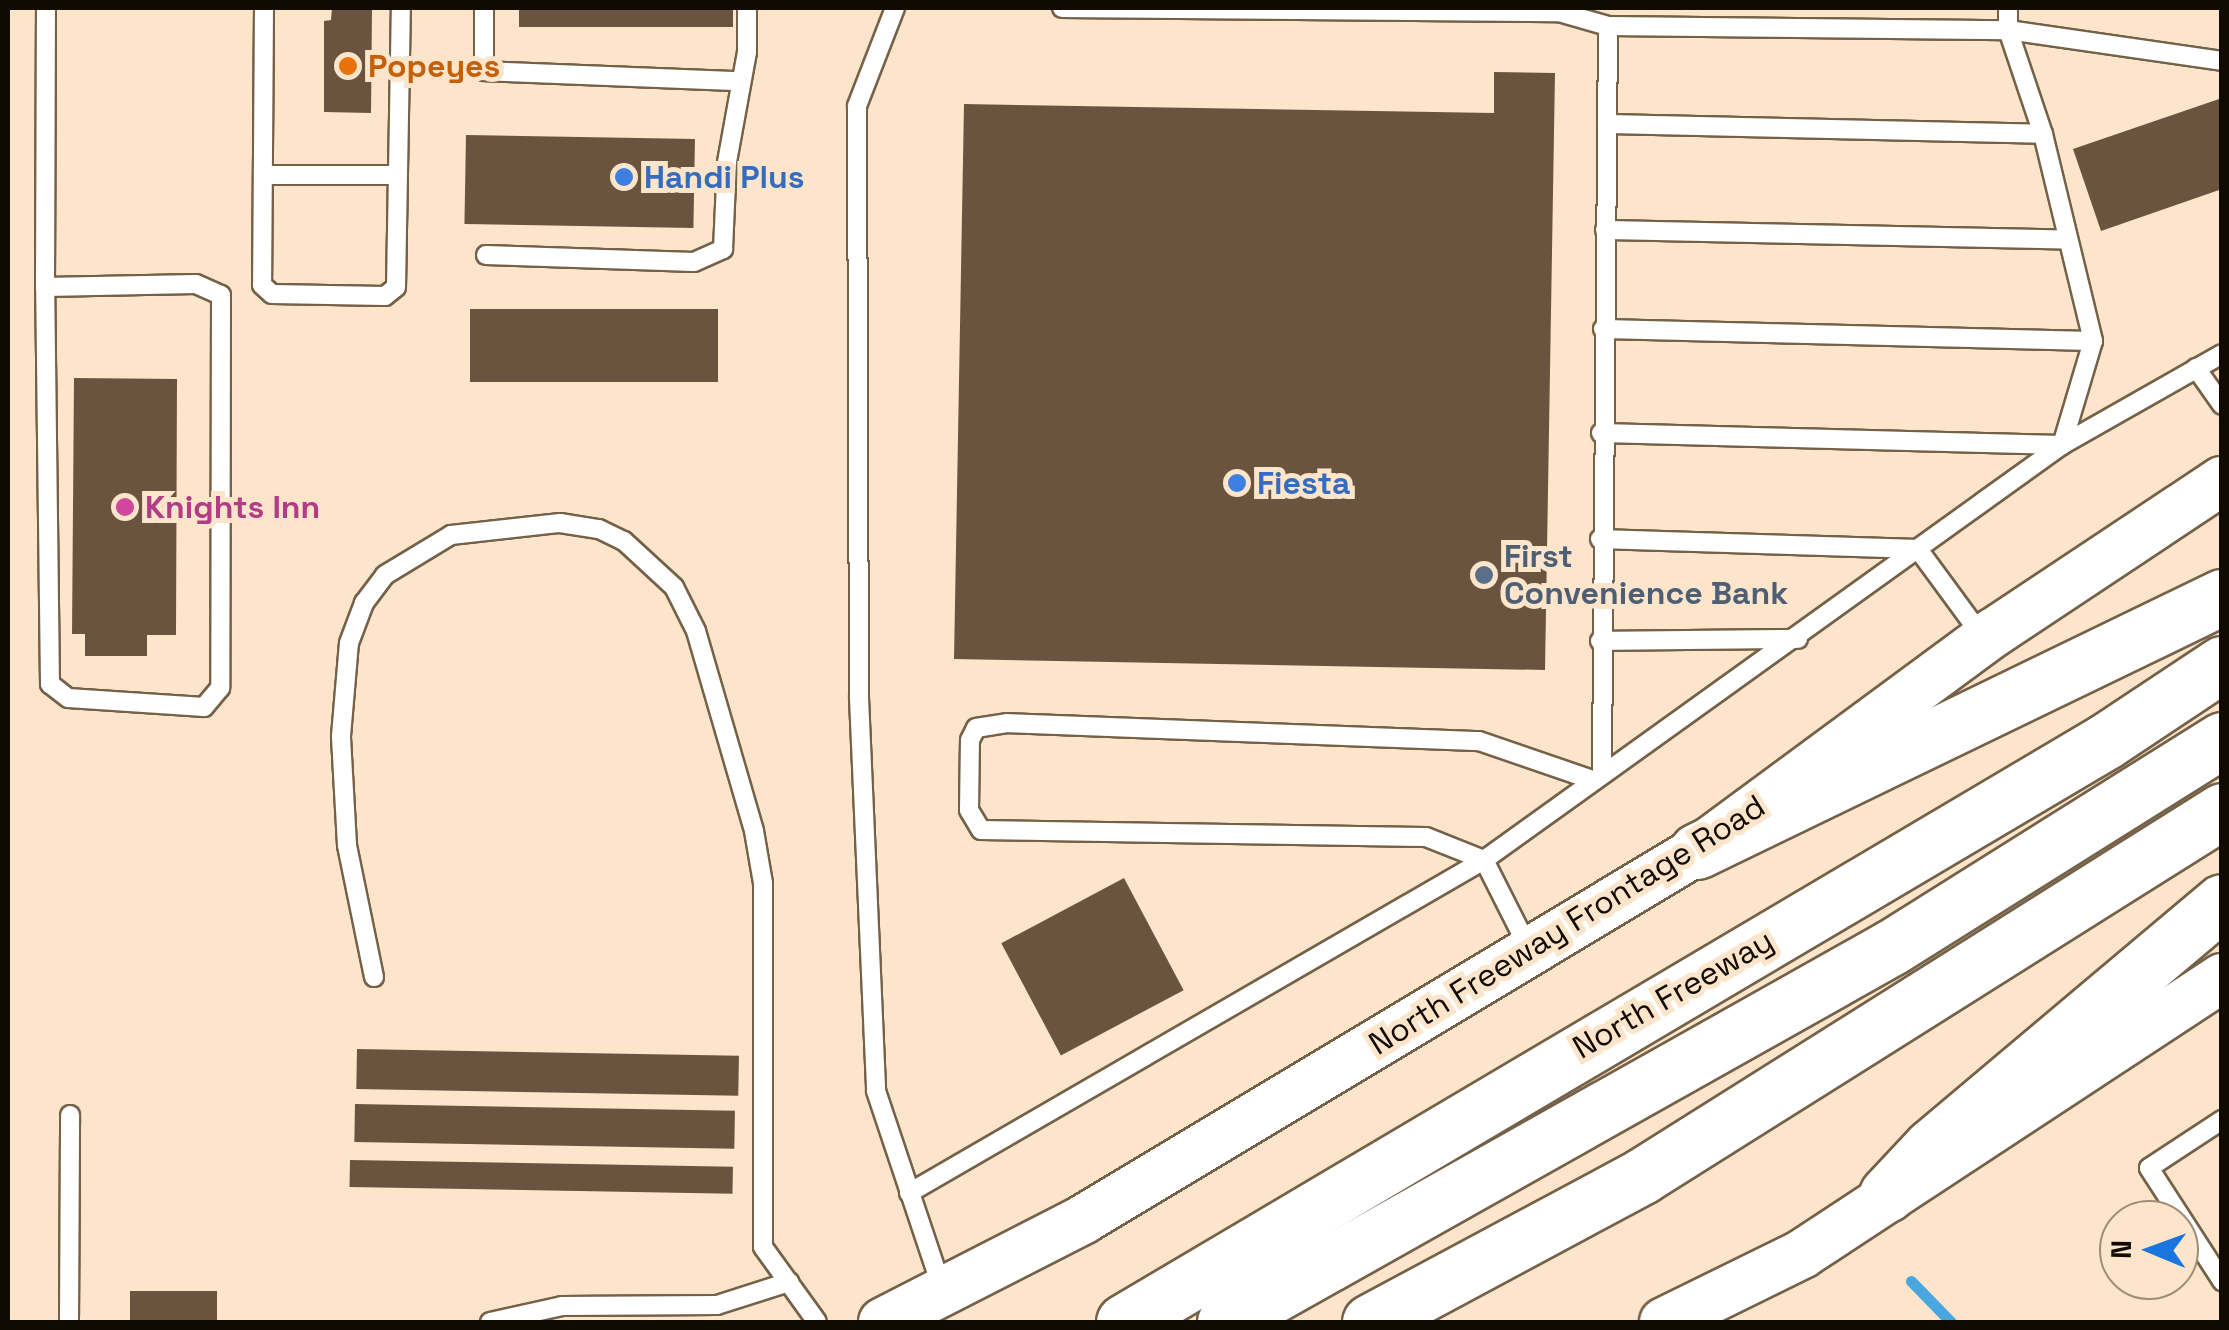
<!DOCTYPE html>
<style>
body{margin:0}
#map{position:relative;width:2229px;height:1330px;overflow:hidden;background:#fce5ca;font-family:"Space Grotesk",sans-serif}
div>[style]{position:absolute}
.stream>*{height:11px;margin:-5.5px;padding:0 5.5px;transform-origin:5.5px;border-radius:5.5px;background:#49a6de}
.building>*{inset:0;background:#6b543f;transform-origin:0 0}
.roads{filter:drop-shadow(2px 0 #746148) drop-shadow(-2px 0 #746148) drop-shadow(0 2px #746148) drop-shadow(0 -2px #746148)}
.lane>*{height:18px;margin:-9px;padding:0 9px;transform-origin:9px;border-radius:9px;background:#fff}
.secondary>*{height:48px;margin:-24px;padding:0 24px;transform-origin:24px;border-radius:24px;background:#fff}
.highway>*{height:55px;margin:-27.5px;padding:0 27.5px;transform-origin:27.5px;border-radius:27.5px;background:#fff}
.dots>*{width:28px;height:28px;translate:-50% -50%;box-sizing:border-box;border:5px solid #fce5ca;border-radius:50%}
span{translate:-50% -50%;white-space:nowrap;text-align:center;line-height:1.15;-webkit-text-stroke:10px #fce5ca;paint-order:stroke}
.food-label{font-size:32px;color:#c56008;font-weight:700}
.left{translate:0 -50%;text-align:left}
.shop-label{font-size:32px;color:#366cbe;font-weight:700}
.hotel-label{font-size:32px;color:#b23c85;font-weight:700}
.service-label{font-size:32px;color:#4e5e75;font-weight:700}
.street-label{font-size:32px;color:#110a03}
.frame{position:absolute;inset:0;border:10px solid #110a03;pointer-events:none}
.north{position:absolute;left:2099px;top:1200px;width:100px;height:100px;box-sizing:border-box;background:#fce5ca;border:2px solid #9e8d7a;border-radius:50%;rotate:271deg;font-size:28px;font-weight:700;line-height:40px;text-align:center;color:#110a03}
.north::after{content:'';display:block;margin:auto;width:35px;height:45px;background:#1b75df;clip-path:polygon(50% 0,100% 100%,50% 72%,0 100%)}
</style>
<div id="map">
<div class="stream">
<div style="left:1911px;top:1281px;width:57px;rotate:45.7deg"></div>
</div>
<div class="building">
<div style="clip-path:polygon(332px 8px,372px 8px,371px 113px,324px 112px,324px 21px,331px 20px)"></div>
<div style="left:519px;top:8px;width:214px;height:19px"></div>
<div style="clip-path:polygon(1494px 72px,1555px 73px,1545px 670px,954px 659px,964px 104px,1494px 113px)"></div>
<div style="clip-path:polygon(2222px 98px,2222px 189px,2101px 231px,2073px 149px)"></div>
<div style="left:466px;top:135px;width:229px;height:89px;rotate:1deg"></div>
<div style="left:470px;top:309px;width:248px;height:73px"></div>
<div style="clip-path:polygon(74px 378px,177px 379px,176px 635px,147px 635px,147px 656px,85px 656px,85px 634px,72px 634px)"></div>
<div style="left:1124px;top:878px;width:127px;height:139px;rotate:62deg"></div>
<div style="left:357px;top:1049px;width:382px;height:40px;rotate:1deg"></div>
<div style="left:355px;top:1104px;width:380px;height:38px;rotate:1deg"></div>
<div style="left:350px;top:1160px;width:383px;height:27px;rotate:1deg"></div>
<div style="left:130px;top:1291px;width:87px;height:31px"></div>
</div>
<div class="roads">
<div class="lane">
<div style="left:264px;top:8px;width:277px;rotate:90.4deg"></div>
<div style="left:262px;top:285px;width:13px;rotate:42deg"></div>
<div style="left:272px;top:294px;width:113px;rotate:1deg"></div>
<div style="left:385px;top:296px;width:14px;rotate:-39deg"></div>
<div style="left:396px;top:287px;width:279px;rotate:-89deg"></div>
<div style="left:484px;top:8px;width:63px;rotate:90deg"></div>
<div style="left:484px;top:71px;width:253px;rotate:2.3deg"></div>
<div style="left:895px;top:8px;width:105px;rotate:111.2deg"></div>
<div style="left:857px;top:106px;width:592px;rotate:89.81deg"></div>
<div style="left:859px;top:698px;width:393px;rotate:87.5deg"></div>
<div style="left:876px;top:1091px;width:211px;rotate:71.5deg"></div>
<div style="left:1062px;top:8px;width:497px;rotate:0.5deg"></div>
<div style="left:1559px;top:12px;width:51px;rotate:15.9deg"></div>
<div style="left:1608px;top:26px;width:400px;rotate:0.6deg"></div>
<div style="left:2008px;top:30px;width:216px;rotate:8.2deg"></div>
<div style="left:2008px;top:8px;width:22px;rotate:90deg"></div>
<div style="left:2008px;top:30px;width:110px;rotate:71.4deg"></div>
<div style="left:2043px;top:134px;width:213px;rotate:76.4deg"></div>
<div style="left:2093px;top:341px;width:109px;rotate:106.6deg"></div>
<div style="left:1607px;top:124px;width:436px;rotate:1.3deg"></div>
<div style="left:263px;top:175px;width:135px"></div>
<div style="left:1605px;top:230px;width:462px;rotate:1.2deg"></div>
<div style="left:486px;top:255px;width:208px;rotate:1.9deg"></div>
<div style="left:694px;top:262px;width:32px;rotate:-24deg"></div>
<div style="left:723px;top:249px;width:87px;rotate:-87.4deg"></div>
<div style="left:727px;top:162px;width:112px;rotate:-79.7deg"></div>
<div style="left:747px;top:52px;width:44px;rotate:-90deg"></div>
<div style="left:45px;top:287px;width:151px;rotate:-1.1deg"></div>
<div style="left:196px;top:284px;width:27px;rotate:24deg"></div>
<div style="left:221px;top:295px;width:393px;rotate:90.1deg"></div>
<div style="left:220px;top:688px;width:25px;rotate:130deg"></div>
<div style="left:204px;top:707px;width:136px;rotate:-176.2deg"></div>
<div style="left:68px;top:698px;width:23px;rotate:-142deg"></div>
<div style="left:50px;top:684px;width:397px;rotate:-90.7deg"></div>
<div style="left:45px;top:287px;width:279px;rotate:-89.8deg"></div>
<div style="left:1603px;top:329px;width:490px;rotate:1.4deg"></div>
<div style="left:2196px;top:368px;width:45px;rotate:54.9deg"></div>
<div style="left:1601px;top:433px;width:461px;rotate:1.5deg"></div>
<div style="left:1600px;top:539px;width:318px;rotate:1.8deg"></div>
<div style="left:1918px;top:549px;width:112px;rotate:53.7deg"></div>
<div style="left:1600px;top:641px;width:198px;rotate:-0.6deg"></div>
<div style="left:1602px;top:769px;width:743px;rotate:-89.54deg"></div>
<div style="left:1529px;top:949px;width:100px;rotate:-116.8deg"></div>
<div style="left:1484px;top:860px;width:62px;rotate:-158.4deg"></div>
<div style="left:1426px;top:837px;width:445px;rotate:-179.1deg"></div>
<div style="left:981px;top:830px;width:23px;rotate:-121deg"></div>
<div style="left:969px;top:810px;width:70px;rotate:-89.2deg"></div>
<div style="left:970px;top:740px;width:13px;rotate:-63deg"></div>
<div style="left:976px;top:728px;width:31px;rotate:-9deg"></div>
<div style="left:1007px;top:723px;width:472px;rotate:2.2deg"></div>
<div style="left:1479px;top:741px;width:117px;rotate:18.9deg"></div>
<div style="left:374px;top:977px;width:135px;rotate:-101.6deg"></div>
<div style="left:347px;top:845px;width:109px;rotate:-93.2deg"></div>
<div style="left:341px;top:736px;width:93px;rotate:-85.1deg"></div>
<div style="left:349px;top:643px;width:43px;rotate:-69.4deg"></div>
<div style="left:364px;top:603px;width:35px;rotate:-53deg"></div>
<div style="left:385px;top:575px;width:77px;rotate:-31.2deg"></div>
<div style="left:451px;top:535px;width:110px;rotate:-6.3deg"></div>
<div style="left:560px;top:523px;width:39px;rotate:9deg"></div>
<div style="left:599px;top:529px;width:28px;rotate:26deg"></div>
<div style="left:624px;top:541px;width:68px;rotate:42.6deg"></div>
<div style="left:674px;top:587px;width:49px;rotate:63.4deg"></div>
<div style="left:696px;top:631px;width:208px;rotate:73.8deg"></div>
<div style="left:754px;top:831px;width:53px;rotate:80.2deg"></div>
<div style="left:763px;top:883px;width:364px;rotate:90deg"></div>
<div style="left:763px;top:1247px;width:92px;rotate:54.2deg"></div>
<div style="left:2222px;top:1120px;width:87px;rotate:146.7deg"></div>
<div style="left:2149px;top:1168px;width:135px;rotate:57.1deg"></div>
<div style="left:909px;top:1193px;width:664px;rotate:-30.08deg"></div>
<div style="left:1484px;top:860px;width:712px;rotate:-35.68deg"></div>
<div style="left:2062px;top:445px;width:184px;rotate:-29.6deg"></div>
<div style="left:69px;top:1322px;width:207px;rotate:-89.7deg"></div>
<div style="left:490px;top:1322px;width:74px;rotate:-12.5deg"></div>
<div style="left:562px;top:1306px;width:155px;rotate:-0.4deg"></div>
<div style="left:717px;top:1305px;width:76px;rotate:-17.7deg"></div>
</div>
<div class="secondary">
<div style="left:883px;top:1322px;width:226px;rotate:-27.1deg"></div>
<div style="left:1084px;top:1219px;width:715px;rotate:-30.98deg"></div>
<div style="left:1697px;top:851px;width:368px;rotate:-36.4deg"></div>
<div style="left:1993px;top:633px;width:275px;rotate:-33.6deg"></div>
<div style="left:1664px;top:1322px;width:154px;rotate:-26.2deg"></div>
<div style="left:1802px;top:1254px;width:503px;rotate:-33.31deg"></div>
</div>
<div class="highway">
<div style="left:1697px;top:851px;width:583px;rotate:-25.82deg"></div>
<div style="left:1887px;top:1194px;width:64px;rotate:-46.9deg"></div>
<div style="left:1931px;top:1147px;width:380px;rotate:-40.1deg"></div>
<div style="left:1124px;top:1322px;width:1141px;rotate:-30.61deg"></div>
<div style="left:2106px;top:741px;width:139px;rotate:-33.6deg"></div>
<div style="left:1225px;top:1322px;width:765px;rotate:-29.35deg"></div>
<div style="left:1892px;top:947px;width:390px;rotate:-32.1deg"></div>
<div style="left:1370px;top:1322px;width:309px;rotate:-28.2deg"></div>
<div style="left:1642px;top:1176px;width:685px;rotate:-32.18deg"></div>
</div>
</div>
<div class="dots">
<div style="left:348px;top:66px;background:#e8710a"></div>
<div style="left:624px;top:177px;background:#3f7fe0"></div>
<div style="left:1237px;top:483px;background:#3f7fe0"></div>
<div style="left:125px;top:507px;background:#d1479c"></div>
<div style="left:1484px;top:575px;background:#5c6f8a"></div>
</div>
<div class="food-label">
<span class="left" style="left:368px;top:66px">Popeyes</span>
</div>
<div class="shop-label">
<span class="left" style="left:644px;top:177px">Handi Plus</span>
<span class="left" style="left:1257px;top:483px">Fiesta</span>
</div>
<div class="hotel-label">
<span class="left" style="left:145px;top:507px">Knights Inn</span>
</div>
<div class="service-label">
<span class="left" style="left:1504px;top:575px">First<br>Convenience Bank</span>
</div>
<div class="street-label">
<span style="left:1567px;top:925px;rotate:-32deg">North Freeway Frontage Road</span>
<span style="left:1673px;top:994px;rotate:-30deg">North Freeway</span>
</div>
<div class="frame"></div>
<div class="north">N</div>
</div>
